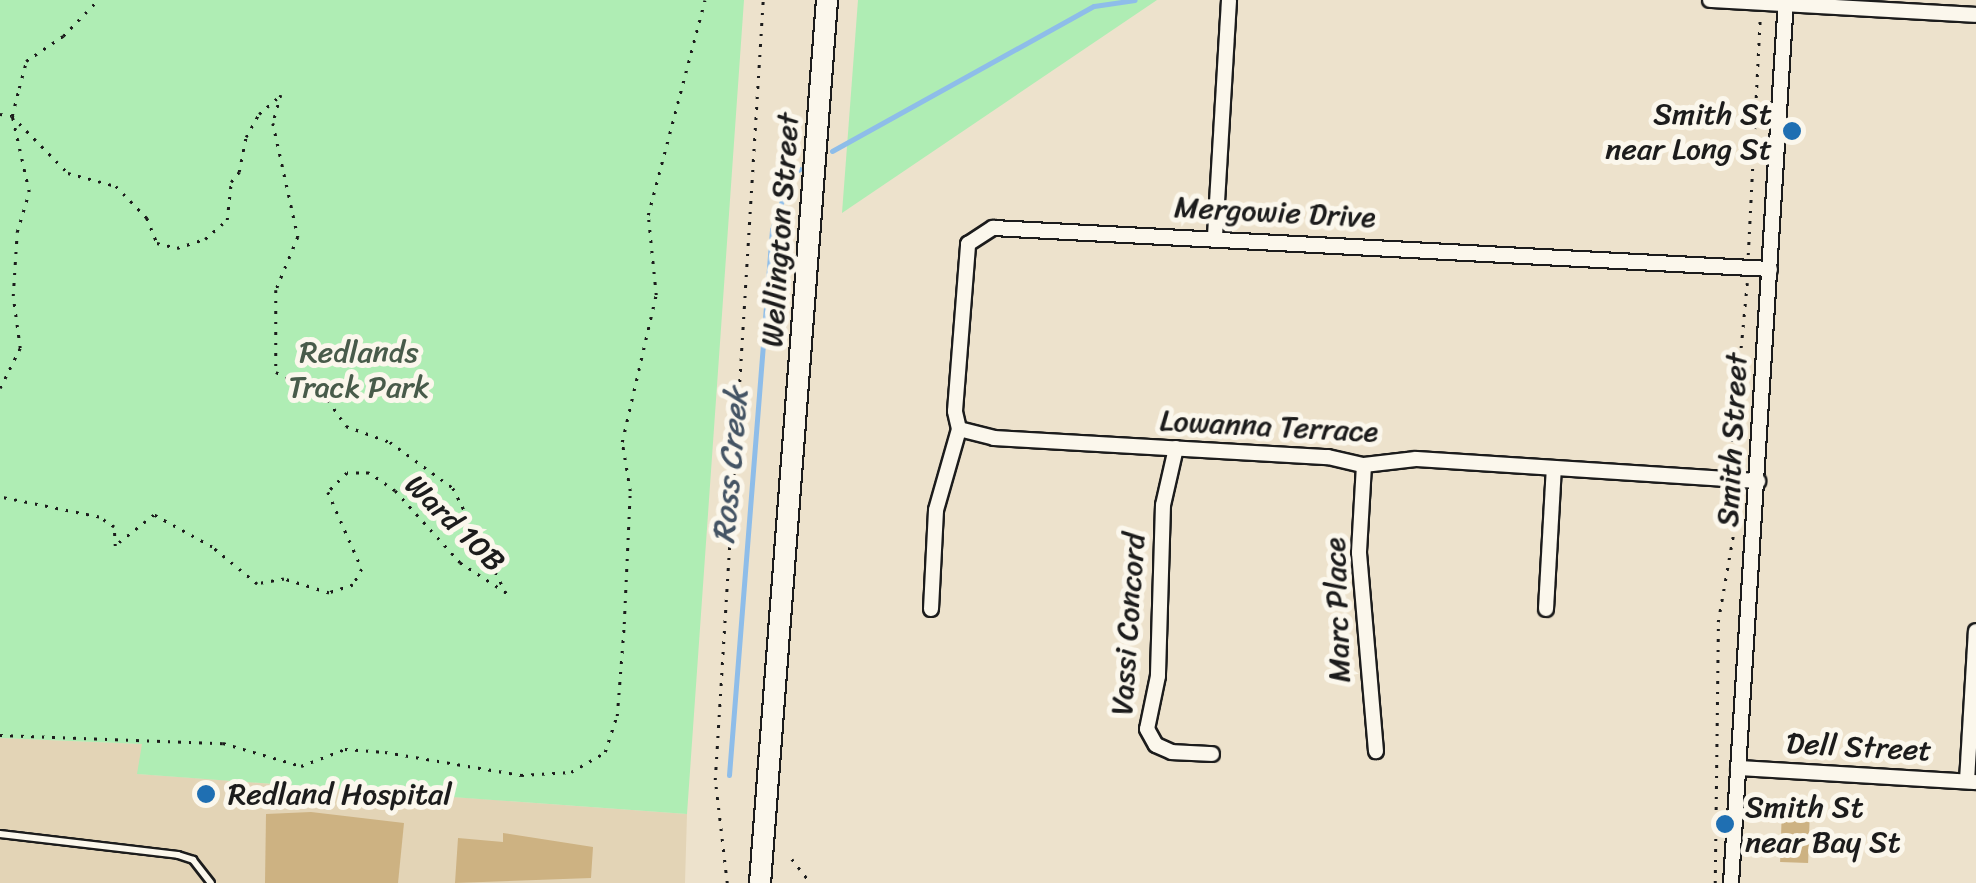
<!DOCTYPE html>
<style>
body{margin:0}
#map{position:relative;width:1976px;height:883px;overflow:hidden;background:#ede2cc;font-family:Sriracha,sans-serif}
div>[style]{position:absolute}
.built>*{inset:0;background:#e3d4b6}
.green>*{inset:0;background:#afedb4}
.stream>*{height:5px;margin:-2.5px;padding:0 2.5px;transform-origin:2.5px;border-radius:2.5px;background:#8ebde9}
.building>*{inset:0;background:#cdb282;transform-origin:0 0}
.path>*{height:2.5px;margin-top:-1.25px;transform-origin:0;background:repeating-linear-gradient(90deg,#1c1c1c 0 2.5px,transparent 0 10.5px)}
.roads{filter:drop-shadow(2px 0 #1c1c1c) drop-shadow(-2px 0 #1c1c1c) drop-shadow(0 2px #1c1c1c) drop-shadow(0 -2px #1c1c1c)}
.lane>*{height:6px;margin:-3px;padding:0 3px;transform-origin:3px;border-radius:3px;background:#fbf7ec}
.street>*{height:14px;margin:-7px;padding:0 7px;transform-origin:7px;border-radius:7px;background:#fbf7ec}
.primary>*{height:20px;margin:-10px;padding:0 10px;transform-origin:10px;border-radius:10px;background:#fbf7ec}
.dots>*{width:28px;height:28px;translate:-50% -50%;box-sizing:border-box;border:5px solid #fbf7ec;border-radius:50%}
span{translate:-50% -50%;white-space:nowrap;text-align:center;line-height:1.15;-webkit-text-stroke:10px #fbf7ec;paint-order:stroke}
.poi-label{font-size:30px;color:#1c1c1c}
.right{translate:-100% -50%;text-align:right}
.left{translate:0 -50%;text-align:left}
.street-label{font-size:30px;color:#1c1c1c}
.park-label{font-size:30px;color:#485b4a}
.water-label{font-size:32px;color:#445464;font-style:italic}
</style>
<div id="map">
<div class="built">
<div style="clip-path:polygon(0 738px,143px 744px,138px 774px,687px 814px,685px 883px,0 883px)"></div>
</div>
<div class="green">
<div style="clip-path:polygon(0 0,744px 0,687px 814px,137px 774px,142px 744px,0 738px)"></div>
<div style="clip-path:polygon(858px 0,1157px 0,842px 213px)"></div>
</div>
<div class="stream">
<div style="left:832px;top:151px;width:299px;rotate:-29deg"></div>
<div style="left:1094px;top:6px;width:41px;rotate:-8.3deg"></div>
<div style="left:729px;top:775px;width:547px;rotate:-85.49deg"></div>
<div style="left:772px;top:230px;width:59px;rotate:-71.3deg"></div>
<div style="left:791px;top:174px;width:10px;rotate:-29deg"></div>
</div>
<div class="building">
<div style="left:1782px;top:808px;width:28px;height:54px;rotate:2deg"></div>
<div style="clip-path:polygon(311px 812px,404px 823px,398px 883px,265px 883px,266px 814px)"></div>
<div style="clip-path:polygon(503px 833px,593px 847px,591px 878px,455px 883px,458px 838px,503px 842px)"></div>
</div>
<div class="path">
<div style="left:0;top:114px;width:12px;rotate:9deg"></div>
<div style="left:12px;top:116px;width:80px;rotate:45.5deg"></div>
<div style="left:68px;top:173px;width:50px;rotate:15.2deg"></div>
<div style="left:116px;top:186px;width:45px;rotate:45.9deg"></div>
<div style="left:147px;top:218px;width:27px;rotate:68deg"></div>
<div style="left:157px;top:243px;width:21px;rotate:14deg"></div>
<div style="left:177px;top:248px;width:29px;rotate:-18deg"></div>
<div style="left:205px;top:239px;width:29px;rotate:-41deg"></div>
<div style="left:227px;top:220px;width:38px;rotate:-84deg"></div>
<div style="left:231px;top:182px;width:13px;rotate:-51deg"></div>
<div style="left:239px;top:172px;width:36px;rotate:-79deg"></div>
<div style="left:246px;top:137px;width:26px;rotate:-61deg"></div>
<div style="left:259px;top:114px;width:29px;rotate:-41deg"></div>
<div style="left:281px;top:95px;width:29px;rotate:106deg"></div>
<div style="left:273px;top:123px;width:117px;rotate:77.6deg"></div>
<div style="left:298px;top:237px;width:57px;rotate:112.5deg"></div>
<div style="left:276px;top:290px;width:82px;rotate:90deg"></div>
<div style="left:276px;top:372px;width:59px;rotate:28.3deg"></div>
<div style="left:328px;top:400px;width:32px;rotate:55deg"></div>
<div style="left:346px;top:426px;width:47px;rotate:20deg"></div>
<div style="left:390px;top:442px;width:78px;rotate:36.1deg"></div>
<div style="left:453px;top:488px;width:118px;rotate:63.2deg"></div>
<div style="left:506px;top:593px;width:55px;rotate:-146.9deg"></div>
<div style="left:460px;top:563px;width:97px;rotate:-132.1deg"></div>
<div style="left:395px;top:491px;width:32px;rotate:-145deg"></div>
<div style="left:369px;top:473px;width:22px;rotate:180deg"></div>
<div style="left:347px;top:473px;width:27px;rotate:135deg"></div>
<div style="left:328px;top:492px;width:84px;rotate:66.2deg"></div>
<div style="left:362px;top:569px;width:18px;rotate:119deg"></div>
<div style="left:353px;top:585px;width:25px;rotate:162deg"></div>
<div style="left:329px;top:593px;width:47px;rotate:-162.7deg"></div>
<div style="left:284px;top:579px;width:27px;rotate:170deg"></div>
<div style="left:257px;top:584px;width:58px;rotate:-140.6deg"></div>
<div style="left:212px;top:547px;width:66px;rotate:-151.1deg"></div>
<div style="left:154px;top:515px;width:50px;rotate:141.5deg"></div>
<div style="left:115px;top:546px;width:19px;rotate:-93deg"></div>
<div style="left:114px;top:527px;width:18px;rotate:-146deg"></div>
<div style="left:99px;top:517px;width:101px;rotate:-168.6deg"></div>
<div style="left:1748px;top:255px;width:236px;rotate:-87.1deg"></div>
<div style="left:0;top:388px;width:45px;rotate:-63.4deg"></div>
<div style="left:20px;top:348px;width:52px;rotate:-97.7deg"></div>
<div style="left:13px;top:296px;width:64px;rotate:-86.4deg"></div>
<div style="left:17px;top:232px;width:42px;rotate:-73.3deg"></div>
<div style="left:29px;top:192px;width:78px;rotate:-102.6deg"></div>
<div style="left:12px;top:116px;width:29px;rotate:-76deg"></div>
<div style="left:19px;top:88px;width:28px;rotate:-75deg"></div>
<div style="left:26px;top:61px;width:45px;rotate:-34deg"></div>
<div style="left:63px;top:36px;width:50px;rotate:-45.8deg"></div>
<div style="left:1730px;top:463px;width:181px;rotate:-84.6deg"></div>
<div style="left:0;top:735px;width:223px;rotate:2.1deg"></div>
<div style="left:223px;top:743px;width:81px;rotate:16.4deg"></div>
<div style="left:301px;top:766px;width:47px;rotate:-21.1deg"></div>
<div style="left:345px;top:749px;width:40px;rotate:4.3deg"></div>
<div style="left:385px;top:752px;width:138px;rotate:9.6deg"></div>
<div style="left:521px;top:775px;width:50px;rotate:-3.4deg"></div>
<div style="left:571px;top:772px;width:39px;rotate:-30deg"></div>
<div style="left:605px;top:752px;width:38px;rotate:-72deg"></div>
<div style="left:617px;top:716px;width:92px;rotate:-85.6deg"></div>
<div style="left:624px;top:624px;width:133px;rotate:-87.4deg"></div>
<div style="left:630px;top:491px;width:50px;rotate:-99.3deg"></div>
<div style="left:622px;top:442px;width:151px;rotate:-77deg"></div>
<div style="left:656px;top:295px;width:80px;rotate:-95.7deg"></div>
<div style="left:648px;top:215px;width:222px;rotate:-75.2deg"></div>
<div style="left:792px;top:859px;width:31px;rotate:52deg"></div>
<div style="left:727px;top:883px;width:104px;rotate:-96.6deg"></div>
<div style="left:715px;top:780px;width:781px;rotate:-86.48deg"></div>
<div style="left:1715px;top:883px;width:261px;rotate:-89.3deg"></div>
<div style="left:1718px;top:622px;width:111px;rotate:-80.1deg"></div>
<div style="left:1737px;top:513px;width:21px;rotate:-121deg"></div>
</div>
<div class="roads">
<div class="lane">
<div style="left:0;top:834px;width:179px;rotate:6.7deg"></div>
<div style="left:178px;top:855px;width:16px;rotate:18deg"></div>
<div style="left:193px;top:860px;width:29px;rotate:52deg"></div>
</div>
<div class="street">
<div style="left:1710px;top:0;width:266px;rotate:3.2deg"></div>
<div style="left:1215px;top:236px;width:236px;rotate:-86.6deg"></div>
<div style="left:959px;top:429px;width:18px;rotate:-103deg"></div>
<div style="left:955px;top:411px;width:168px;rotate:-85.5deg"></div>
<div style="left:968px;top:244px;width:30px;rotate:-33deg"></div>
<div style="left:993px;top:228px;width:778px;rotate:3.02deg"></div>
<div style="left:959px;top:429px;width:36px;rotate:14deg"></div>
<div style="left:994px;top:438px;width:335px;rotate:3.3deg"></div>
<div style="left:1328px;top:457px;width:37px;rotate:13deg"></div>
<div style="left:1364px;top:465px;width:52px;rotate:-6.6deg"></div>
<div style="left:1416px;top:459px;width:343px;rotate:3.7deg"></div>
<div style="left:1176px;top:448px;width:58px;rotate:102.8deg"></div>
<div style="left:1163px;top:505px;width:171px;rotate:91.7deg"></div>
<div style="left:1158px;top:676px;width:54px;rotate:101.7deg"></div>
<div style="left:1147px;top:729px;width:18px;rotate:61deg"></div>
<div style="left:1156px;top:745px;width:17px;rotate:24deg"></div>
<div style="left:1172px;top:752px;width:40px;rotate:2.9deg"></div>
<div style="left:1364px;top:465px;width:88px;rotate:93.3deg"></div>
<div style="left:1359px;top:553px;width:199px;rotate:85.1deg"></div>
<div style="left:931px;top:609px;width:99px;rotate:-87.1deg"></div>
<div style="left:936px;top:510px;width:84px;rotate:-74.1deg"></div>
<div style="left:1546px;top:609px;width:141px;rotate:-86.8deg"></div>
<div style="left:1738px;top:768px;width:238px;rotate:3.4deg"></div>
<div style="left:1967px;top:781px;width:150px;rotate:-86.6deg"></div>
<div style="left:1731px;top:883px;width:885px;rotate:-86.44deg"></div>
</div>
<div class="primary">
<div style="left:760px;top:883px;width:886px;rotate:-85.66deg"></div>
</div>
</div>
<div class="dots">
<div style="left:1792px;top:131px;background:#1f6fb2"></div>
<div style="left:206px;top:794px;background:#1f6fb2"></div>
<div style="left:1725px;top:824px;background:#1f6fb2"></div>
</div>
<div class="poi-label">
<span class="right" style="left:1772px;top:131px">Smith St<br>near Long St</span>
<span class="left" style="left:228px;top:794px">Redland Hospital</span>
<span class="left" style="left:1745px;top:824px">Smith St<br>near Bay St</span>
</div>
<div class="street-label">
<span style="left:1275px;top:212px;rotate:3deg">Mergowie Drive</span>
<span style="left:780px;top:230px;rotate:-86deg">Wellington Street</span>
<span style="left:1269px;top:426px;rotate:3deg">Lowanna Terrace</span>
<span style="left:1732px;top:440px;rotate:-87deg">Smith Street</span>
<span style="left:455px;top:523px;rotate:44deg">Ward 10B</span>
<span style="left:1337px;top:610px;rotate:-92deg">Marc Place</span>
<span style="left:1128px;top:624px;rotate:-86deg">Vassi Concord</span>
<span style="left:1859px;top:747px;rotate:3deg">Dell Street</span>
</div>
<div class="park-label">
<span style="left:359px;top:369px">Redlands<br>Track Park</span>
</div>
<div class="water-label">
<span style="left:731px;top:466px;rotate:-85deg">Ross Creek</span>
</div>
</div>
